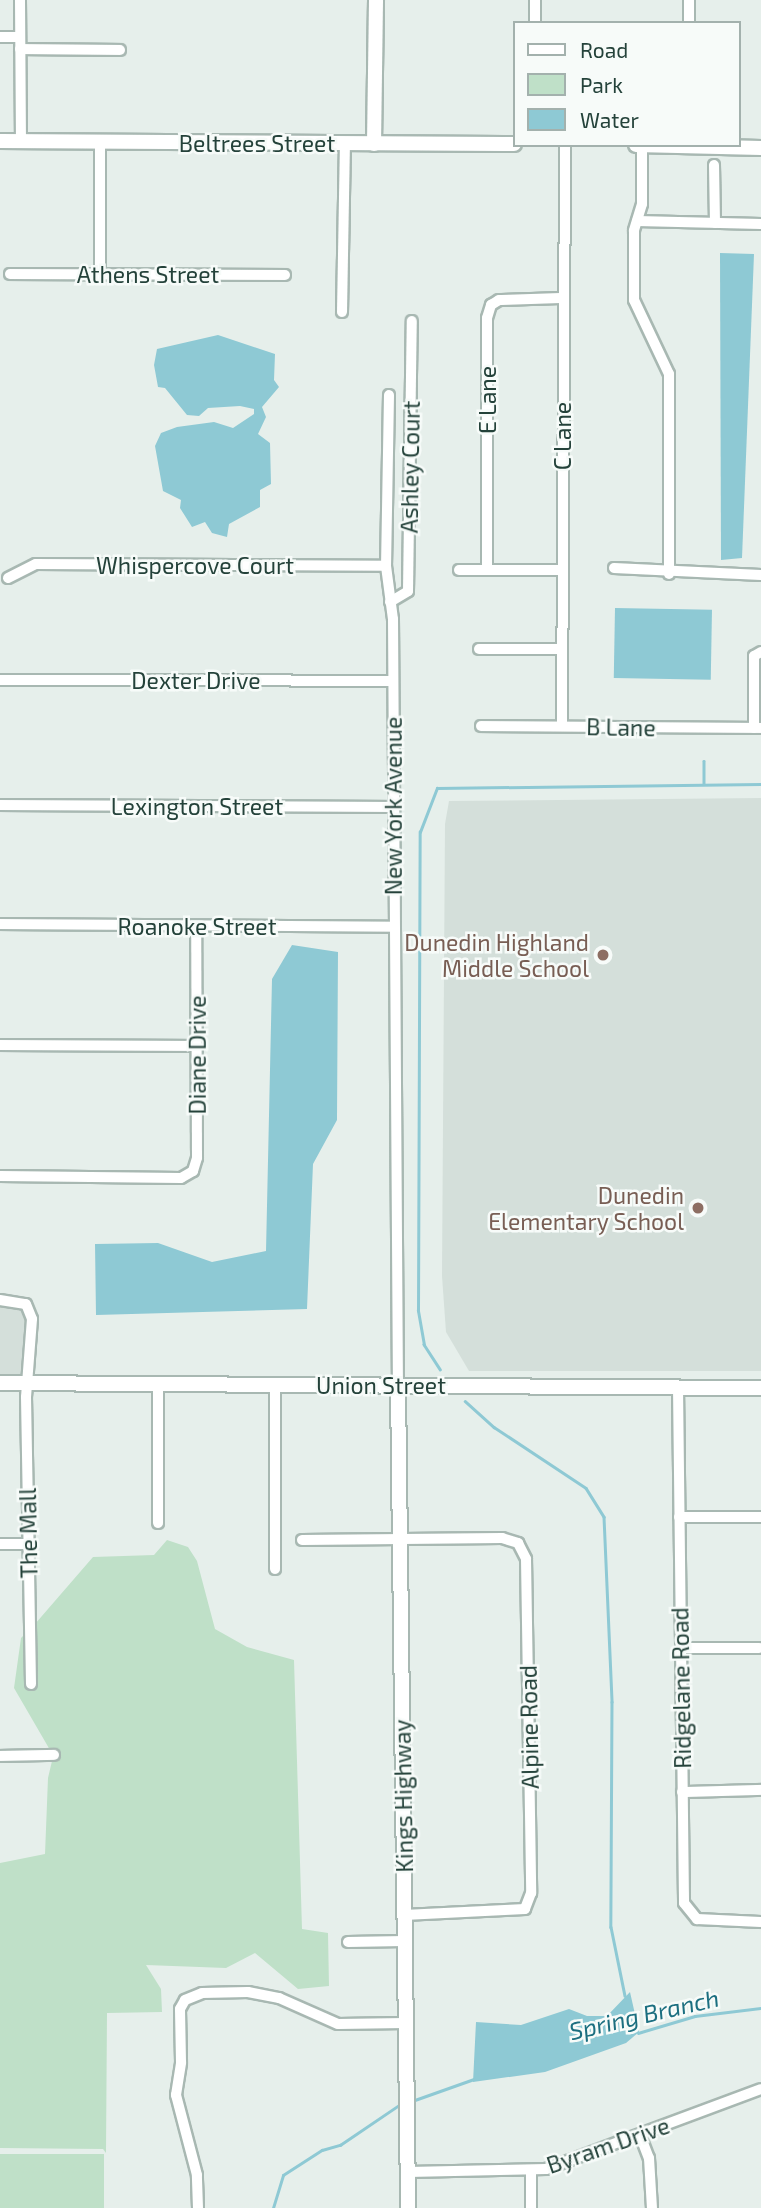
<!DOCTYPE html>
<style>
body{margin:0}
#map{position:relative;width:761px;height:2208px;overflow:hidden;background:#e6efeb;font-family:"Exo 2",sans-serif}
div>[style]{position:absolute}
.built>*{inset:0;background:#d4dfda}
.green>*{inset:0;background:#bfe0c8;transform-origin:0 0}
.water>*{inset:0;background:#8ec9d4;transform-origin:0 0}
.stream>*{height:2.5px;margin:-1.25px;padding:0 1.25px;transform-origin:1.25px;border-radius:1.25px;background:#8ec9d4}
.roads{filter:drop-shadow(2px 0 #a8b8b2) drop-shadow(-2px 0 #a8b8b2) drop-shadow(0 2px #a8b8b2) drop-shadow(0 -2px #a8b8b2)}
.street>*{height:10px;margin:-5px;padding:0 5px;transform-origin:5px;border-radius:5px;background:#fff}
.secondary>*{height:14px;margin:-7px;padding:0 7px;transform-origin:7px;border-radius:7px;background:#fff}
.dots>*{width:19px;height:19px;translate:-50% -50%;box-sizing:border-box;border:4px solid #f7fbf9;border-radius:50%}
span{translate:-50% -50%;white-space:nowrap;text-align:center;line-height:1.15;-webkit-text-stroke:5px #f7fbf9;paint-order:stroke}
.street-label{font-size:23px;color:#24423a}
.education-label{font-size:23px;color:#785e54}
.right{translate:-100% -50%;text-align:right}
.water-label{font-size:24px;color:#1c6f80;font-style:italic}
.legend{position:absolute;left:513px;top:21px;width:228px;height:126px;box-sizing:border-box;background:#f7fbf9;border:2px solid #a3b1ad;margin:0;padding:9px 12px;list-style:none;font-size:21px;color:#24423a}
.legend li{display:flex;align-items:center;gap:14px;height:35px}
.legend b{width:35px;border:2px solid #a3b1ad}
</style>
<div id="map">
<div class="built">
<div style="clip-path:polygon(761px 798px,761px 1371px,469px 1371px,446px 1332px,442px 1276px,445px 824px,449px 801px)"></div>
<div style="clip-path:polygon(0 1306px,22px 1309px,27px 1320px,24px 1377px,0 1377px)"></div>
</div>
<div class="green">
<div style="clip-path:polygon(167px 1540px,188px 1547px,197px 1561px,215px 1629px,247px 1647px,294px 1660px,302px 1929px,328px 1933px,329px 1986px,298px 1989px,255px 1953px,226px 1968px,146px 1965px,161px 1989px,162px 2012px,107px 2013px,106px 2153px,103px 2149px,0 2148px,0 1863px,45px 1854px,48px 1778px,52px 1761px,59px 1761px,59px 1750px,50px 1750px,14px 1688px,21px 1638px,25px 1634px,26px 1690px,35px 1690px,35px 1624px,93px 1557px,154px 1555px)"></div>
<div style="left:0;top:2154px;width:104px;height:54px"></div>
</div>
<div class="water">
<div style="clip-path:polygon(720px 253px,754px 254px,742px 558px,721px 560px)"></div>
<div style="clip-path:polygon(218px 335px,275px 354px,274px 380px,279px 387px,262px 407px,266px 417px,258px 434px,270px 443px,271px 484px,260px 490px,260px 507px,229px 524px,227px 537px,212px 533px,205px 522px,192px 527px,180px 508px,181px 500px,163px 491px,155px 446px,161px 433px,177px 427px,214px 422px,233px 428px,254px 414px,254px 409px,240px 406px,208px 408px,199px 416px,187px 415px,165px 388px,158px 387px,154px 365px,157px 349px)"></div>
<div style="left:615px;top:608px;width:97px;height:70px;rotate:1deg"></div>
<div style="clip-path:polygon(292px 945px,338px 952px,337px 1120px,313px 1164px,307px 1309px,96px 1315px,95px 1244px,158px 1243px,212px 1262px,266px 1251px,272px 979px)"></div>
<div style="clip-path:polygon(630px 1992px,639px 2032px,626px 2043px,545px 2072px,473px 2082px,476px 2022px,521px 2025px,569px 2009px,587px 2016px,607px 2016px)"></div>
</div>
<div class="stream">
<div style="left:704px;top:761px;width:22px;rotate:90deg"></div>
<div style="left:440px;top:1370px;width:30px;rotate:-123deg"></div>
<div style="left:424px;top:1345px;width:35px;rotate:-100deg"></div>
<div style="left:418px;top:1311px;width:479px;rotate:-89.8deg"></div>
<div style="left:420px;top:832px;width:47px;rotate:-68.9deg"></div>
<div style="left:437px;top:788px;width:324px;rotate:-0.7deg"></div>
<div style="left:465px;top:1401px;width:39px;rotate:42deg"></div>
<div style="left:494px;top:1427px;width:110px;rotate:33.5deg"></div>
<div style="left:586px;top:1488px;width:34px;rotate:58deg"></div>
<div style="left:604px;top:1517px;width:185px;rotate:87.5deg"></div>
<div style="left:612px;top:1702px;width:225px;rotate:90.3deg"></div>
<div style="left:611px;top:1927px;width:70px;rotate:78.5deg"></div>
<div style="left:638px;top:2033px;width:59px;rotate:-16.6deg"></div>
<div style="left:695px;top:2016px;width:66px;rotate:-6.9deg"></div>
<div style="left:412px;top:2101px;width:66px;rotate:-19.5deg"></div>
<div style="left:273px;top:2208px;width:34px;rotate:-73deg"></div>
<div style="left:283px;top:2175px;width:46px;rotate:-32.7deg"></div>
<div style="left:322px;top:2150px;width:19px;rotate:-16deg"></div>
<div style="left:340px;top:2145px;width:75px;rotate:-34.1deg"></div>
</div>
<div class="roads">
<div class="street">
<div style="left:20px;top:0;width:142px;rotate:89.6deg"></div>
<div style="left:689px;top:0;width:23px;rotate:90deg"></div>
<div style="left:535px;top:23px;width:23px;rotate:-90deg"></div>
<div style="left:0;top:37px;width:20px"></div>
<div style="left:20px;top:49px;width:100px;rotate:0.6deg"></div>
<div style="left:100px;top:142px;width:132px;rotate:90deg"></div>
<div style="left:642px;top:145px;width:59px;rotate:90deg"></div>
<div style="left:642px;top:204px;width:28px;rotate:107deg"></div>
<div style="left:634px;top:231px;width:69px;rotate:90deg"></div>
<div style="left:634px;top:300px;width:82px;rotate:64.7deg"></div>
<div style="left:669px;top:374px;width:200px;rotate:90deg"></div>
<div style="left:714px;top:165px;width:58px;rotate:89deg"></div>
<div style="left:637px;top:221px;width:124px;rotate:1.4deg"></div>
<div style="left:10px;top:274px;width:275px;rotate:0.2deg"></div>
<div style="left:342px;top:312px;width:169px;rotate:-89deg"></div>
<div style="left:389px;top:395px;width:171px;rotate:91deg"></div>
<div style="left:386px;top:566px;width:53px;rotate:82.5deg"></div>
<div style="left:393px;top:619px;width:766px;rotate:89.63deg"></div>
<div style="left:614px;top:568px;width:147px;rotate:2.7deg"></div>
<div style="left:459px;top:570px;width:102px"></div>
<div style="left:487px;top:570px;width:252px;rotate:-90deg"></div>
<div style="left:487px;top:318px;width:14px;rotate:-73deg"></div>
<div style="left:491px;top:305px;width:9px;rotate:-32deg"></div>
<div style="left:499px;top:300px;width:64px;rotate:-1.8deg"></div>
<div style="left:8px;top:578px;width:31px;rotate:-27deg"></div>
<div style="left:36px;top:564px;width:350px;rotate:0.3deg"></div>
<div style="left:390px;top:602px;width:21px;rotate:-31deg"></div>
<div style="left:408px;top:591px;width:270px;rotate:-89.2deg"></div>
<div style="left:479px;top:649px;width:83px"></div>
<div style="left:0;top:680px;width:393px;rotate:0.1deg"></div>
<div style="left:481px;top:726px;width:280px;rotate:0.4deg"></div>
<div style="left:562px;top:726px;width:581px;rotate:-89.7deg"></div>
<div style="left:754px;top:728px;width:72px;rotate:-90deg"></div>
<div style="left:754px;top:656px;width:8px;rotate:-30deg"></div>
<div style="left:0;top:805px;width:394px;rotate:0.3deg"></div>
<div style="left:0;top:924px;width:393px;rotate:0.4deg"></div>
<div style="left:0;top:1045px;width:197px;rotate:0.3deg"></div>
<div style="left:0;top:1176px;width:181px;rotate:0.6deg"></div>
<div style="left:181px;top:1178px;width:14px;rotate:-30deg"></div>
<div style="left:193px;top:1171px;width:14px;rotate:-73deg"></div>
<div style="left:197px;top:1158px;width:232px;rotate:-90.2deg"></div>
<div style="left:0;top:1300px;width:26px;rotate:9deg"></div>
<div style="left:26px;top:1304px;width:16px;rotate:68deg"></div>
<div style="left:32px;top:1319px;width:78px;rotate:94.4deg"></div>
<div style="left:26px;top:1397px;width:287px;rotate:89deg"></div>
<div style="left:158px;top:1383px;width:140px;rotate:90deg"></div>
<div style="left:275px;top:1384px;width:185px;rotate:90deg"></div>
<div style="left:678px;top:1387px;width:516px;rotate:89.33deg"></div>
<div style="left:684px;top:1903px;width:21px;rotate:51deg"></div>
<div style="left:697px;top:1919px;width:64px;rotate:2.7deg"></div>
<div style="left:679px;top:1517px;width:82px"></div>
<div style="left:302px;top:1540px;width:200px;rotate:-0.6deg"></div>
<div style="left:502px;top:1538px;width:17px;rotate:17deg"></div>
<div style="left:518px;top:1543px;width:18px;rotate:63deg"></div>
<div style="left:526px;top:1559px;width:334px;rotate:89.1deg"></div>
<div style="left:531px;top:1893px;width:17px;rotate:111deg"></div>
<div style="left:525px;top:1909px;width:121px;rotate:177.2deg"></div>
<div style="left:0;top:1544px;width:28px"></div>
<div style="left:681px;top:1648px;width:78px"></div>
<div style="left:0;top:1756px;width:54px;rotate:-1.1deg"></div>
<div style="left:682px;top:1792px;width:79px;rotate:-1.5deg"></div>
<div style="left:348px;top:1942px;width:56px;rotate:-1deg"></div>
<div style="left:640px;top:2135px;width:25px;rotate:69deg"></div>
<div style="left:649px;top:2158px;width:50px;rotate:86.6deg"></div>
<div style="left:531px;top:2171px;width:37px;rotate:90deg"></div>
<div style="left:408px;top:2172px;width:138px;rotate:-1.2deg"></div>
<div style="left:546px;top:2169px;width:229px;rotate:-20.4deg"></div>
<div style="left:198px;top:2208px;width:33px;rotate:-92deg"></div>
<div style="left:197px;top:2175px;width:83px;rotate:-104.7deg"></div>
<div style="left:176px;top:2095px;width:33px;rotate:-81deg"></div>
<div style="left:181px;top:2062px;width:53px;rotate:-91.1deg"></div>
<div style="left:180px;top:2009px;width:10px;rotate:-61deg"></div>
<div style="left:185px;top:2000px;width:18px;rotate:-22deg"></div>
<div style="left:202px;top:1993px;width:46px;rotate:-1.2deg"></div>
<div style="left:248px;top:1992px;width:32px;rotate:11deg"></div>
<div style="left:279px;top:1998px;width:64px;rotate:23.8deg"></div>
<div style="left:338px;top:2024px;width:67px;rotate:-0.9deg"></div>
</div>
<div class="secondary">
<div style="left:0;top:141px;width:514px;rotate:0.33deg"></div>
<div style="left:374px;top:144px;width:144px;rotate:-89.2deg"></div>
<div style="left:636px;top:145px;width:125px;rotate:1.4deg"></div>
<div style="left:0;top:1383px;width:761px;rotate:0.38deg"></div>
<div style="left:398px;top:1385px;width:823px;rotate:89.3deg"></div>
</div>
</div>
<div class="dots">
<div style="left:603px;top:955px;background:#8d6e63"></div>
<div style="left:698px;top:1208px;background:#8d6e63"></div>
</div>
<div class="street-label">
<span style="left:257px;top:143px">Beltrees Street</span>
<span style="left:148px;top:274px">Athens Street</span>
<span style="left:487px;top:400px;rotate:-90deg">E Lane</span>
<span style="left:562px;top:436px;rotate:-90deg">C Lane</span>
<span style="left:410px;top:467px;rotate:-89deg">Ashley Court</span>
<span style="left:195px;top:565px">Whispercove Court</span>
<span style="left:196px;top:680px">Dexter Drive</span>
<span style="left:621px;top:727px;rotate:1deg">B Lane</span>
<span style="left:197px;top:806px">Lexington Street</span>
<span style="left:393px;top:806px;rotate:-90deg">New York Avenue</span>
<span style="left:197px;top:926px">Roanoke Street</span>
<span style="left:197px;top:1055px;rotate:-90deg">Diane Drive</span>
<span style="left:381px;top:1385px">Union Street</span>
<span style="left:28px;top:1533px;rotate:-91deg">The Mall</span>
<span style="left:681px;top:1688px;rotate:-91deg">Ridgelane Road</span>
<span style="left:529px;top:1727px;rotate:-91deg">Alpine Road</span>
<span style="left:403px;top:1796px;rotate:-91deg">Kings Highway</span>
<span style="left:608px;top:2145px;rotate:-19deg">Byram Drive</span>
</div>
<div class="education-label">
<span class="right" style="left:589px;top:955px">Dunedin Highland<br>Middle School</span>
<span class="right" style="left:684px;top:1208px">Dunedin<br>Elementary School</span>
</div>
<div class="water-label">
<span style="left:644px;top:2014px;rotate:-13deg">Spring Branch</span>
</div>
<ul class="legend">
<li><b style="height:9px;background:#fff"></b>Road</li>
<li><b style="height:19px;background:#bfe0c8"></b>Park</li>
<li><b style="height:19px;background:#8ec9d4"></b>Water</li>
</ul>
</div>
